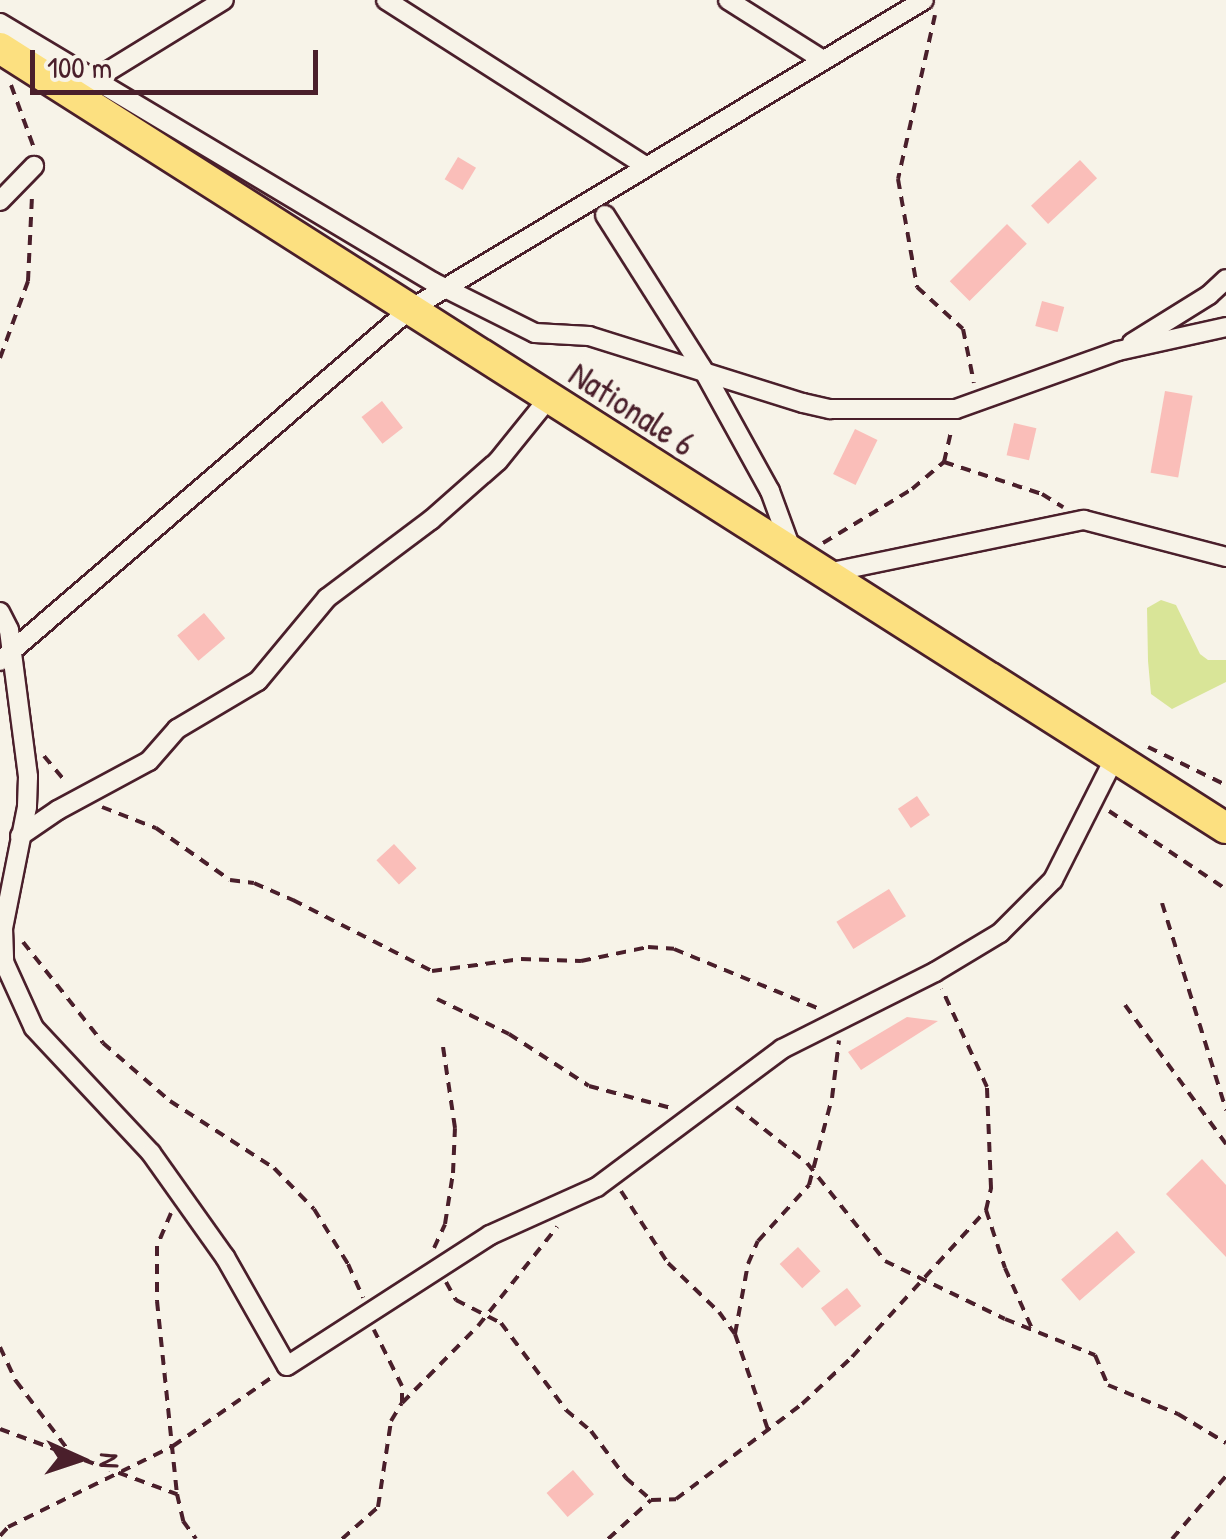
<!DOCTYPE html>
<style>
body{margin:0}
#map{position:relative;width:1226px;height:1539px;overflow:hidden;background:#f7f3e8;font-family:"Patrick Hand",sans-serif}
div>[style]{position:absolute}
.green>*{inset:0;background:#d9e598}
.building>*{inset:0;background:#fabeb9;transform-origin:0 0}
.path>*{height:4px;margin-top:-2px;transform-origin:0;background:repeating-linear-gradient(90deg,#4a1f2b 0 10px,transparent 0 18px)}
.roads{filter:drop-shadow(2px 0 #4a1f2b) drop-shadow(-2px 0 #4a1f2b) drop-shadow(0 2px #4a1f2b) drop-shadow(0 -2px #4a1f2b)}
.street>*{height:18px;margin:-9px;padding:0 9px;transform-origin:9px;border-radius:9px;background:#f7f3e8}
.primary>*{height:30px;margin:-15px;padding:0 15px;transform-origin:15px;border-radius:15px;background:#fce080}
span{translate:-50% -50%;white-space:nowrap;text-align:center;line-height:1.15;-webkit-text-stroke:9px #f7f3e8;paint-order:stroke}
.street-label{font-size:35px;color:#4a1f2b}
.north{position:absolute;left:30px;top:1409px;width:100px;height:100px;-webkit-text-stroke:8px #f7f3e8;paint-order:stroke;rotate:93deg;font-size:28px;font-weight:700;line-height:40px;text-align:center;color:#4a1f2b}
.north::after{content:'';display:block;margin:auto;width:35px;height:45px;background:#4a1f2b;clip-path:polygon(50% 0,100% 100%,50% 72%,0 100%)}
.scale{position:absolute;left:30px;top:50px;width:288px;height:45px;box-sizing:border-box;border:5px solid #4a1f2b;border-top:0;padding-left:12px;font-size:30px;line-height:35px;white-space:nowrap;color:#4a1f2b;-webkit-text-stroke:8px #f7f3e8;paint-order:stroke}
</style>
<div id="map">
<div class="green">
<div style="clip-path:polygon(1161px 600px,1176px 605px,1200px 654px,1208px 660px,1226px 660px,1226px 682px,1172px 709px,1151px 694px,1148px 661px,1147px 608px)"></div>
</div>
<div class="building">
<div style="left:458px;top:157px;width:21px;height:26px;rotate:31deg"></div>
<div style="left:1080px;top:160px;width:25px;height:67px;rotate:47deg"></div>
<div style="left:1007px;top:224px;width:28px;height:81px;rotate:45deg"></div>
<div style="left:1042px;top:301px;width:23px;height:26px;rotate:15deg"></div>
<div style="left:1165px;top:391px;width:28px;height:83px;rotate:10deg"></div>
<div style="left:382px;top:401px;width:34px;height:26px;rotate:52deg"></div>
<div style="left:1014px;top:423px;width:23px;height:33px;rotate:13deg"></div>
<div style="left:855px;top:429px;width:25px;height:50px;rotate:26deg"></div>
<div style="left:204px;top:613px;width:33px;height:35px;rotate:50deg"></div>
<div style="left:917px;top:796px;width:23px;height:23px;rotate:56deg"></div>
<div style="left:394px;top:844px;width:33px;height:24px;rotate:47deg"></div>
<div style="left:889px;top:889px;width:32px;height:62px;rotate:58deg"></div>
<div style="clip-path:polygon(907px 1017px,938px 1021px,861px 1070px,848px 1052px)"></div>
<div style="clip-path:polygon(1202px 1159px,1226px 1185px,1226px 1257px,1166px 1194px)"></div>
<div style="left:1117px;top:1231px;width:28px;height:74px;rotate:49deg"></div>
<div style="left:798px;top:1247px;width:33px;height:25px;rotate:47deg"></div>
<div style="left:847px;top:1288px;width:23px;height:33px;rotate:52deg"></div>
<div style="left:573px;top:1470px;width:32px;height:35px;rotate:49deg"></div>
</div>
<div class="path">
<div style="left:935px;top:15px;width:168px;rotate:102.7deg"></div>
<div style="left:898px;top:179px;width:110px;rotate:80deg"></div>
<div style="left:917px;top:287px;width:62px;rotate:42.4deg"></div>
<div style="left:963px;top:329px;width:55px;rotate:78.5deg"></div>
<div style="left:11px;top:85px;width:70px;rotate:70deg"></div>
<div style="left:0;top:358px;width:82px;rotate:-70deg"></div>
<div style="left:28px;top:281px;width:86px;rotate:-87.3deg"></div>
<div style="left:944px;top:462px;width:103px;rotate:18.1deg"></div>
<div style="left:1042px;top:494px;width:25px;rotate:32deg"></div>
<div style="left:823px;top:543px;width:104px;rotate:-31.2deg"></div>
<div style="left:912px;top:489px;width:42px;rotate:-40.2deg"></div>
<div style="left:944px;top:462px;width:35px;rotate:-77deg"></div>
<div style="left:1148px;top:747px;width:87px;rotate:26deg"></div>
<div style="left:44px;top:756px;width:35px;rotate:50deg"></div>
<div style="left:102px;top:807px;width:58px;rotate:21.3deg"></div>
<div style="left:156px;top:828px;width:90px;rotate:35.1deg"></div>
<div style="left:230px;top:880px;width:24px;rotate:7deg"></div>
<div style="left:254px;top:883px;width:43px;rotate:23.6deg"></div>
<div style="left:293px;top:900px;width:156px;rotate:27.1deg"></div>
<div style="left:432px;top:971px;width:90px;rotate:-7.7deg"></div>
<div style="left:521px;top:959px;width:60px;rotate:1.9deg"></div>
<div style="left:581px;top:961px;width:68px;rotate:-11.8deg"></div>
<div style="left:648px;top:947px;width:26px;rotate:4deg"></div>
<div style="left:674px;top:949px;width:160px;rotate:22.4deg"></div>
<div style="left:1109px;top:811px;width:141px;rotate:33.7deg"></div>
<div style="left:1162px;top:903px;width:217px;rotate:72.8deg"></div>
<div style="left:23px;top:942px;width:129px;rotate:51.6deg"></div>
<div style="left:103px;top:1043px;width:89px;rotate:40.9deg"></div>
<div style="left:170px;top:1101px;width:124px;rotate:32.8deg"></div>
<div style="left:274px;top:1168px;width:57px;rotate:45.7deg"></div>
<div style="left:314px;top:1209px;width:65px;rotate:58.3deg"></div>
<div style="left:348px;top:1264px;width:37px;rotate:66deg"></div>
<div style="left:437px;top:999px;width:80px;rotate:25.9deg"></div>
<div style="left:509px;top:1034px;width:95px;rotate:33deg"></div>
<div style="left:589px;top:1086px;width:85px;rotate:15deg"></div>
<div style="left:1125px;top:1005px;width:172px;rotate:54deg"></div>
<div style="left:736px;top:1107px;width:90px;rotate:38.3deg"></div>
<div style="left:807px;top:1163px;width:125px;rotate:51.5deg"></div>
<div style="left:885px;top:1261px;width:133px;rotate:25.8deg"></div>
<div style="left:1005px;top:1319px;width:97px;rotate:21.8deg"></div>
<div style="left:1095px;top:1355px;width:33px;rotate:67deg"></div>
<div style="left:1108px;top:1385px;width:76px;rotate:22.5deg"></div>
<div style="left:1178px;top:1414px;width:56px;rotate:31.1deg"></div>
<div style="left:621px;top:1191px;width:86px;rotate:56.9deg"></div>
<div style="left:668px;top:1263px;width:71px;rotate:43.9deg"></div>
<div style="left:719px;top:1312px;width:27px;rotate:54deg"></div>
<div style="left:735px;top:1334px;width:102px;rotate:71deg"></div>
<div style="left:986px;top:1210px;width:61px;rotate:71.9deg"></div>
<div style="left:1005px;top:1268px;width:69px;rotate:66deg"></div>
<div style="left:171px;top:1213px;width:36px;rotate:113deg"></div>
<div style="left:157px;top:1246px;width:55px;rotate:90deg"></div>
<div style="left:157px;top:1301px;width:194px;rotate:84.1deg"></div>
<div style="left:177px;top:1494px;width:28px;rotate:77deg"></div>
<div style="left:183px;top:1521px;width:22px;rotate:54deg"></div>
<div style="left:434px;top:1248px;width:26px;rotate:-65deg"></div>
<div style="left:445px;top:1224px;width:52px;rotate:-81.1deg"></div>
<div style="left:453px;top:1173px;width:45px;rotate:-87.5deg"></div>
<div style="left:455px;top:1128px;width:82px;rotate:-98.4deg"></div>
<div style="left:446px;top:1282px;width:21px;rotate:61deg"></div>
<div style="left:456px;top:1300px;width:51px;rotate:27.1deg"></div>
<div style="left:501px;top:1323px;width:109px;rotate:53.2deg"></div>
<div style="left:566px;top:1410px;width:33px;rotate:40deg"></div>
<div style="left:591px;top:1431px;width:59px;rotate:53.3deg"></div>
<div style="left:626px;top:1478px;width:33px;rotate:41deg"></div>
<div style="left:735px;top:1334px;width:71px;rotate:-79.5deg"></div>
<div style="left:748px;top:1264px;width:25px;rotate:-67deg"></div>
<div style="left:758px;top:1241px;width:76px;rotate:-47.7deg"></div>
<div style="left:809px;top:1185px;width:90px;rotate:-75.2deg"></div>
<div style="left:832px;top:1098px;width:58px;rotate:-83.1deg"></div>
<div style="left:0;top:1347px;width:38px;rotate:65deg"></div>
<div style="left:16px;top:1381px;width:98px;rotate:52.9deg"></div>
<div style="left:402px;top:1403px;width:108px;rotate:-45.4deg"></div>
<div style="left:478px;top:1326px;width:127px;rotate:-51.4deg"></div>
<div style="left:0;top:1429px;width:189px;rotate:20.2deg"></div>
<div style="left:0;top:1536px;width:12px;rotate:-48deg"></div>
<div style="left:8px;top:1527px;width:184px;rotate:-26.1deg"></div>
<div style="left:173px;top:1446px;width:124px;rotate:-34.8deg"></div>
<div style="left:342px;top:1539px;width:48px;rotate:-41.6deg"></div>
<div style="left:378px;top:1507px;width:87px;rotate:-81.4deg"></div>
<div style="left:391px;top:1421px;width:21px;rotate:-59deg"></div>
<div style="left:402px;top:1403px;width:17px;rotate:-90deg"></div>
<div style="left:402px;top:1386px;width:63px;rotate:-116.6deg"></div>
<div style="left:608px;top:1539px;width:58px;rotate:-42.2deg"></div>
<div style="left:651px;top:1500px;width:25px;rotate:-2deg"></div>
<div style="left:676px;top:1499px;width:158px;rotate:-37deg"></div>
<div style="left:802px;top:1404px;width:69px;rotate:-43.2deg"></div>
<div style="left:852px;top:1357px;width:199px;rotate:-47.6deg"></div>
<div style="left:986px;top:1210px;width:23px;rotate:-77deg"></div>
<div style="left:991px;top:1188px;width:101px;rotate:-92.3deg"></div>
<div style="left:987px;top:1087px;width:108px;rotate:-114.7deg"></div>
<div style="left:1172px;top:1539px;width:83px;rotate:-49.4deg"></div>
</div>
<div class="roads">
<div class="street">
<div style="left:386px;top:0;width:306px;rotate:32.6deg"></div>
<div style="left:728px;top:0;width:112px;rotate:32.3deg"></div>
<div style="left:0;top:23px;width:505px;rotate:30.89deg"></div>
<div style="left:433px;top:282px;width:114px;rotate:26.6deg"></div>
<div style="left:535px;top:333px;width:54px;rotate:3.2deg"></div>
<div style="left:589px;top:336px;width:224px;rotate:17.4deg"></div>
<div style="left:803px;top:403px;width:28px;rotate:13deg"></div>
<div style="left:830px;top:409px;width:126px"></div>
<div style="left:956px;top:409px;width:172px;rotate:-19.7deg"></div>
<div style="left:1118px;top:351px;width:111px;rotate:-12.5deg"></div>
<div style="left:84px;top:86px;width:164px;rotate:-31.6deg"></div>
<div style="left:0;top:201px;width:49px;rotate:-45.8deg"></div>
<div style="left:605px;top:215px;width:181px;rotate:57.6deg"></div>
<div style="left:702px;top:368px;width:141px;rotate:61.1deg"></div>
<div style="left:770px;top:491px;width:64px;rotate:69.9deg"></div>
<div style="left:1132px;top:343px;width:91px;rotate:-31.9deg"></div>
<div style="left:1209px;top:295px;width:23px;rotate:-43deg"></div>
<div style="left:827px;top:573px;width:262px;rotate:-11.7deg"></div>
<div style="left:1084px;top:520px;width:147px;rotate:14.6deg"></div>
<div style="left:0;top:612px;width:20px;rotate:63deg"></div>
<div style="left:9px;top:630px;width:148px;rotate:82.6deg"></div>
<div style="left:28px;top:777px;width:30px;rotate:92deg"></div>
<div style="left:27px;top:807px;width:123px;rotate:101.2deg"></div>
<div style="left:3px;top:928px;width:34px;rotate:88deg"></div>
<div style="left:4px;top:962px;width:72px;rotate:65.6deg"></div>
<div style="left:34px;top:1028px;width:171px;rotate:46.9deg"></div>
<div style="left:151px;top:1153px;width:128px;rotate:54.6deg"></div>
<div style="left:225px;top:1257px;width:125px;rotate:60.4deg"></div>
<div style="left:287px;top:1366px;width:242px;rotate:-32.8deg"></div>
<div style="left:490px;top:1235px;width:117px;rotate:-24.2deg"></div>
<div style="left:597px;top:1187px;width:231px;rotate:-36.7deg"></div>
<div style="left:782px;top:1049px;width:171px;rotate:-26.7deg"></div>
<div style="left:935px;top:972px;width:76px;rotate:-31deg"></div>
<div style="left:1000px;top:933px;width:75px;rotate:-45deg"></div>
<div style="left:1053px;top:880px;width:138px;rotate:-63.2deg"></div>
<div style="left:0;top:661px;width:539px;rotate:-40.64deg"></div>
<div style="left:409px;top:310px;width:601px;rotate:-31.05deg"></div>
<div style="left:20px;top:836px;width:46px;rotate:-34.4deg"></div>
<div style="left:58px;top:810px;width:103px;rotate:-28.3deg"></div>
<div style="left:149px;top:761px;width:43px;rotate:-48.8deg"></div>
<div style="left:177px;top:729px;width:94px;rotate:-30.7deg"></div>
<div style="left:258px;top:681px;width:108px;rotate:-50.3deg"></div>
<div style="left:327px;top:598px;width:130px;rotate:-36.9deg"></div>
<div style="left:431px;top:520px;width:89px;rotate:-41.4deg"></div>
<div style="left:498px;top:461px;width:80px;rotate:-51.1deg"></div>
</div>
<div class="primary">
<div style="left:0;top:48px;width:1453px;rotate:32.47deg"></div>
</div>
</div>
<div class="street-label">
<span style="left:632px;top:409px;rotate:33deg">Nationale 6</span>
</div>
<div class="north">N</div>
<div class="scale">100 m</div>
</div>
